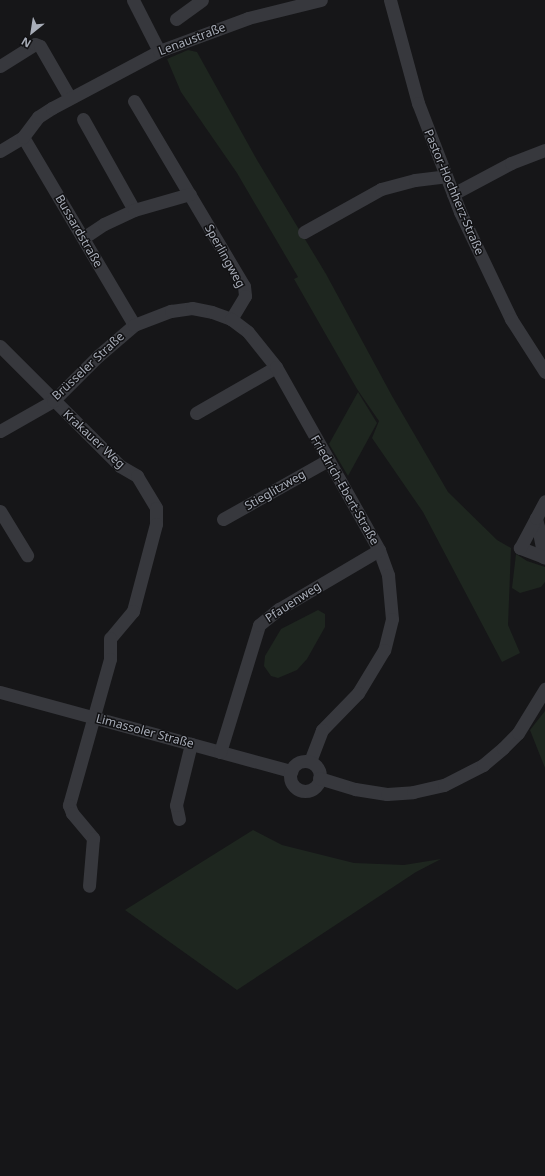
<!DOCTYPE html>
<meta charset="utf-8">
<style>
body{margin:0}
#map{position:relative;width:545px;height:1176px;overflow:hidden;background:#161618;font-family:"Noto Sans",sans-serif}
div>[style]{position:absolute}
.green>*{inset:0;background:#1e261f}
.minor>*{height:13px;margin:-6.5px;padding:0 6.5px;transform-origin:6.5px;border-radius:6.5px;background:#37383d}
.minor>.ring{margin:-6.5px;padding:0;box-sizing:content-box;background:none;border:13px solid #37383d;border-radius:50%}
span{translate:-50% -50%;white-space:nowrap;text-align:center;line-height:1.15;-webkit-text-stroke:3px #111113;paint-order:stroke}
.street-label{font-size:12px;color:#a8adb8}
.north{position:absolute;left:12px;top:12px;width:40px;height:40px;-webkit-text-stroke:3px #111113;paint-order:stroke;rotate:210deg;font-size:11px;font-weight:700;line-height:16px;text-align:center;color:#a8adb8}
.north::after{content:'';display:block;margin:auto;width:14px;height:18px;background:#a8adb8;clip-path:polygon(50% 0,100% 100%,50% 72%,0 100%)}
</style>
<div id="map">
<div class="green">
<div style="clip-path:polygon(188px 50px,197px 52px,257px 160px,326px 274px,392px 396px,448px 492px,497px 540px,511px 548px,508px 625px,520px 653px,502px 662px,423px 512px,372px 438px,379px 421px,357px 389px,294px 279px,298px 277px,237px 173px,181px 92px,167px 59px)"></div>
<div style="clip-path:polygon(358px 392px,377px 423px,348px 476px,329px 444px)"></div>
<div style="clip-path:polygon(516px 554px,527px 561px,545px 567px,545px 582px,541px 587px,520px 593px,512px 588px)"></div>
<div style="clip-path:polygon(318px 610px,325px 614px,325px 627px,307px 659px,297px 670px,278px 678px,271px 676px,264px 666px,265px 656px,281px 629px)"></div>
<div style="clip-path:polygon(545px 711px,545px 768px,530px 730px)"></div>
<div style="clip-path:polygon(253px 830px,282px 845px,354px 863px,404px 865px,441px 859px,416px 872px,237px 990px,125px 910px)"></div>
</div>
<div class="minor">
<div style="left:133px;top:0;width:57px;rotate:63deg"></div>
<div style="left:390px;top:0;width:107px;rotate:74.8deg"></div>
<div style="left:418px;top:103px;width:117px;rotate:68.9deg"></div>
<div style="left:460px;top:212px;width:119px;rotate:64.5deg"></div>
<div style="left:511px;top:319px;width:63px;rotate:57.3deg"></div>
<div style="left:176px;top:19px;width:32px;rotate:-36deg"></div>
<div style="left:0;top:66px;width:41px;rotate:-32.2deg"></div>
<div style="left:35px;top:44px;width:5px;rotate:22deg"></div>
<div style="left:40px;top:46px;width:60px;rotate:60deg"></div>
<div style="left:134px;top:101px;width:215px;rotate:59.3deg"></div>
<div style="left:244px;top:286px;width:10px;rotate:84deg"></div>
<div style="left:245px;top:296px;width:27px;rotate:121deg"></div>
<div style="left:83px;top:119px;width:104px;rotate:60.7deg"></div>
<div style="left:23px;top:137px;width:218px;rotate:59.4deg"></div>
<div style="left:0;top:151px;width:27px;rotate:-31deg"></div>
<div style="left:23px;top:137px;width:25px;rotate:-53deg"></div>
<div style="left:38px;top:117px;width:17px;rotate:-33deg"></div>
<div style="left:52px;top:108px;width:121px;rotate:-28deg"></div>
<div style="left:159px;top:51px;width:95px;rotate:-20.3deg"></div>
<div style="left:248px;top:18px;width:75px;rotate:-13.9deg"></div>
<div style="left:453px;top:194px;width:66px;rotate:-28.1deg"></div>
<div style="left:511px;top:163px;width:36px;rotate:-21deg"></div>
<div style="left:304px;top:232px;width:88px;rotate:-29.2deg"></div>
<div style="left:381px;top:189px;width:35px;rotate:-15deg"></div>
<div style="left:415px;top:180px;width:31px;rotate:-7deg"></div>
<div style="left:83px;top:238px;width:25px;rotate:-34deg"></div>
<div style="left:104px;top:224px;width:33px;rotate:-25deg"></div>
<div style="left:134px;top:210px;width:58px;rotate:-15.9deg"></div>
<div style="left:0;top:346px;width:170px;rotate:45deg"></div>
<div style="left:120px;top:466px;width:20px;rotate:30deg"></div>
<div style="left:137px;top:476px;width:37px;rotate:59deg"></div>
<div style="left:156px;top:508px;width:16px;rotate:90deg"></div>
<div style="left:156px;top:524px;width:90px;rotate:104.8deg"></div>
<div style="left:133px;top:611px;width:35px;rotate:130deg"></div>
<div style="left:110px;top:638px;width:21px;rotate:90deg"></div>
<div style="left:110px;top:659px;width:152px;rotate:105.7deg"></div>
<div style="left:69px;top:805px;width:9px;rotate:69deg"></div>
<div style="left:72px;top:813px;width:33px;rotate:50deg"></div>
<div style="left:93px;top:838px;width:48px;rotate:94.8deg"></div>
<div style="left:196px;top:413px;width:92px;rotate:-29.9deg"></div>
<div style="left:0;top:431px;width:61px;rotate:-29.5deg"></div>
<div style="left:53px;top:401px;width:64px;rotate:-45deg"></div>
<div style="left:98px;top:356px;width:48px;rotate:-40.7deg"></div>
<div style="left:134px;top:325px;width:40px;rotate:-21deg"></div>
<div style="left:171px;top:311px;width:21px;rotate:-8deg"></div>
<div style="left:192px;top:308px;width:20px;rotate:11deg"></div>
<div style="left:212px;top:312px;width:20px;rotate:20deg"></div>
<div style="left:231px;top:319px;width:21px;rotate:37deg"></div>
<div style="left:248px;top:332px;width:45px;rotate:51.3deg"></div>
<div style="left:276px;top:367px;width:210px;rotate:60.6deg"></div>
<div style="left:379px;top:550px;width:27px;rotate:70deg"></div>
<div style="left:388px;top:575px;width:44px;rotate:84.8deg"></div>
<div style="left:392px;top:619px;width:32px;rotate:104deg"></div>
<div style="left:384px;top:650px;width:50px;rotate:121.2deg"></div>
<div style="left:358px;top:693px;width:52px;rotate:134.2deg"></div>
<div style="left:322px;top:730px;width:34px;rotate:111deg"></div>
<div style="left:0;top:511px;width:52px;rotate:58.5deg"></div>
<div style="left:536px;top:518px;width:9px;rotate:77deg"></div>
<div style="left:538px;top:527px;width:31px;rotate:79deg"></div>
<div style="left:544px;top:557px;width:26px;rotate:-159deg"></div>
<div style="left:520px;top:548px;width:34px;rotate:-62deg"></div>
<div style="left:536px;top:518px;width:19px;rotate:-62deg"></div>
<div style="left:223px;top:519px;width:120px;rotate:-29.3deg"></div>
<div style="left:0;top:692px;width:302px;rotate:15.2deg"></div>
<div style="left:220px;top:752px;width:133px;rotate:-72.9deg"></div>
<div style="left:259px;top:625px;width:26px;rotate:-39deg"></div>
<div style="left:279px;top:609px;width:116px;rotate:-30.5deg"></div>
<div class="ring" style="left:290px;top:761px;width:17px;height:17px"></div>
<div style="left:319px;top:778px;width:38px;rotate:17deg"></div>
<div style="left:355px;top:789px;width:32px;rotate:9deg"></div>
<div style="left:387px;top:794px;width:26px;rotate:-4deg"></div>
<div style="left:413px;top:792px;width:32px;rotate:-13deg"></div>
<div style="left:444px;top:785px;width:44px;rotate:-27.1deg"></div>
<div style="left:483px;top:765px;width:26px;rotate:-40deg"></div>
<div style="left:503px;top:748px;width:21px;rotate:-45deg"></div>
<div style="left:518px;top:733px;width:52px;rotate:-58.5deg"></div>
<div style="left:179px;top:819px;width:14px;rotate:-102deg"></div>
<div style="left:176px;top:805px;width:63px;rotate:-76.2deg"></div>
</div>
<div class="street-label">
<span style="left:192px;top:39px;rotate:-21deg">Lenaustraße</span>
<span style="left:454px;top:192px;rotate:67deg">Pastor-Hochherz-Straße</span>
<span style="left:79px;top:231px;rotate:60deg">Bussardstraße</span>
<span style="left:225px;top:256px;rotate:61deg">Sperlingweg</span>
<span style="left:88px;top:366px;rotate:-43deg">Brüsseler Straße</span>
<span style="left:94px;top:439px;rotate:43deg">Krakauer Weg</span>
<span style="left:275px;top:490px;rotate:-30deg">Stieglitzweg</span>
<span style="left:345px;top:490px;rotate:60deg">Friedrich-Ebert-Straße</span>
<span style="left:293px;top:602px;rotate:-33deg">Pfauenweg</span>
<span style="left:145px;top:731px;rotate:15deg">Limassoler Straße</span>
</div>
<div class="north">N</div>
</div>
